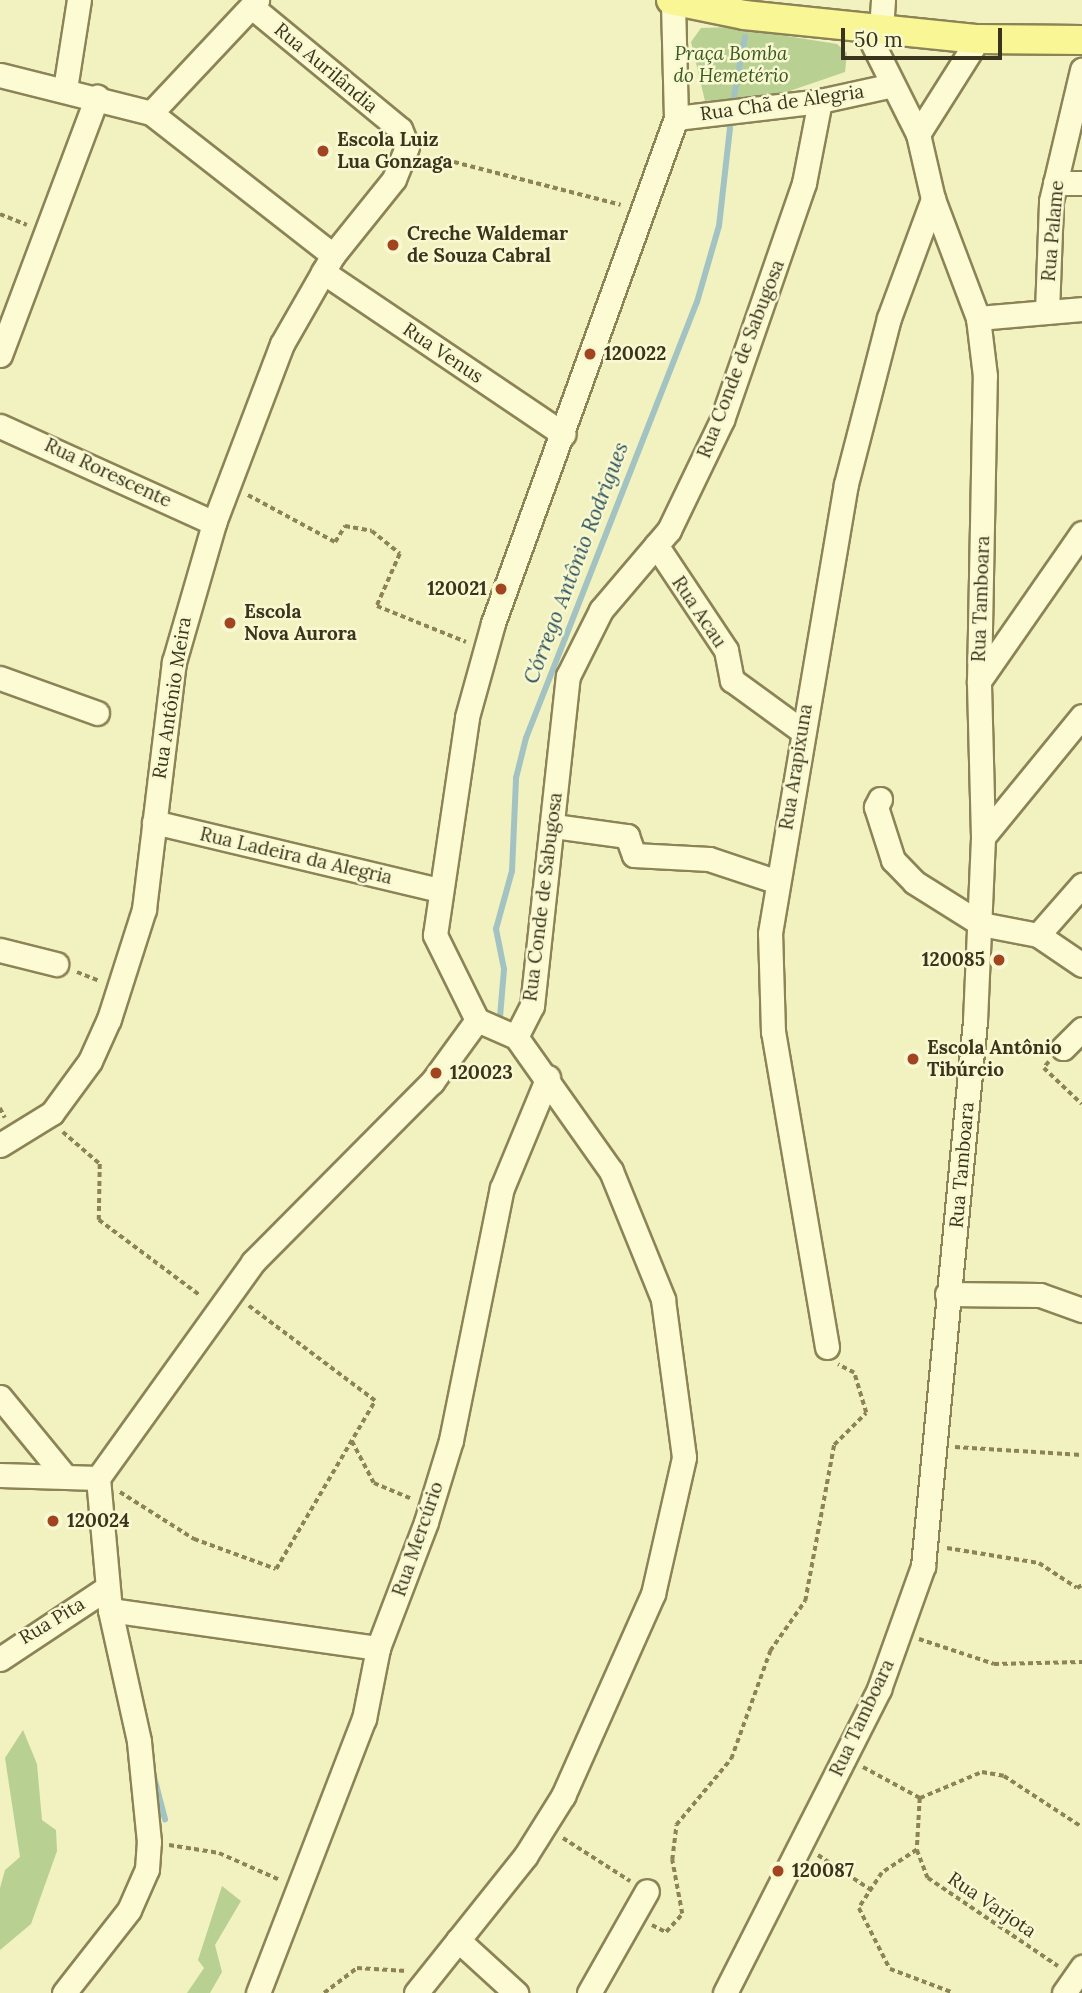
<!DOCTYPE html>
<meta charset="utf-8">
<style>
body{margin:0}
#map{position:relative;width:1082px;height:1993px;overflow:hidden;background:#f2f1c0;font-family:Lora,serif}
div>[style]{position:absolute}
.green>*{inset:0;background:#b8d193}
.stream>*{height:6px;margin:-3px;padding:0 3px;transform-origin:3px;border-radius:3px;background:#a3c3c3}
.path>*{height:3.5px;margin-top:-1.75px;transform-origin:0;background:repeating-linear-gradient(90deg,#8c8356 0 5px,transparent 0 8.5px)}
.roads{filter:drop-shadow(2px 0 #8c8356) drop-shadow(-2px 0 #8c8356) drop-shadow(0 2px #8c8356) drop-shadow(0 -2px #8c8356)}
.minor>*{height:23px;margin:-11.5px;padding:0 11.5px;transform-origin:11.5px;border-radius:11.5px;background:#fcfbd4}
.major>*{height:28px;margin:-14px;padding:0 14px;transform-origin:14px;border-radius:14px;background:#f8f695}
.dots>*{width:19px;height:19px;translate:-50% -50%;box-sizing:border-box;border:4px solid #f8f8d1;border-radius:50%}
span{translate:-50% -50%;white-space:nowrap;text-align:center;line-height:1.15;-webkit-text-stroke:5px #f8f8d1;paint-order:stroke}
.park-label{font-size:19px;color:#3b5921;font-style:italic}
.street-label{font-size:19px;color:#3b341c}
.poi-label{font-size:19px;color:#3b341c;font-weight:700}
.left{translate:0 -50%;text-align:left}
.right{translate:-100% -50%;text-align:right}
.water-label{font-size:21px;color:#2a515c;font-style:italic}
.scale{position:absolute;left:841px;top:28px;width:161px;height:32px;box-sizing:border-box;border:4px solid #3b341c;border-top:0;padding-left:9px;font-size:21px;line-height:24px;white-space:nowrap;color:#3b341c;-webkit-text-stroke:5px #f8f8d1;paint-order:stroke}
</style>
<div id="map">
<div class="green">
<div style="clip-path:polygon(731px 27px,837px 44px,847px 53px,845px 72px,778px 95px,705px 101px,691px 42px,701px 28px)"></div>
<div style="clip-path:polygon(23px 1730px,37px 1764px,42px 1820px,56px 1830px,57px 1851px,31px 1924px,0 1950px,0 1888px,5px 1870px,20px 1857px,5px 1758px)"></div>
<div style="clip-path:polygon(222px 1886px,241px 1901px,215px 1945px,222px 1972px,210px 1993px,187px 1993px,204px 1968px,198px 1960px)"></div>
</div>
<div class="stream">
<div style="left:734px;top:96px;width:60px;rotate:-79.4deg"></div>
<div style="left:500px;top:1017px;width:48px;rotate:-85.2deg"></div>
<div style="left:504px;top:969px;width:41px;rotate:-101.3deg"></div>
<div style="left:496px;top:929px;width:60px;rotate:-74.6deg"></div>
<div style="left:512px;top:871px;width:93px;rotate:-87.5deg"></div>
<div style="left:516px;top:778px;width:41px;rotate:-76deg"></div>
<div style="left:526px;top:738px;width:468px;rotate:-68.6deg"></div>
<div style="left:697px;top:302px;width:79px;rotate:-73.9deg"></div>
<div style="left:719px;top:226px;width:99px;rotate:-83.6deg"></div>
<div style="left:153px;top:1773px;width:48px;rotate:75.4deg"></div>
</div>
<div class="path">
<div style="left:454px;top:162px;width:172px;rotate:14.4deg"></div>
<div style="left:0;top:214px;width:29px;rotate:22deg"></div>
<div style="left:248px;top:495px;width:99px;rotate:28.4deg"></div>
<div style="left:335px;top:542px;width:19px;rotate:-58deg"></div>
<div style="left:345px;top:526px;width:27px;rotate:10deg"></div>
<div style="left:372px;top:531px;width:36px;rotate:39deg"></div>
<div style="left:400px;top:554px;width:57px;rotate:113.9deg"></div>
<div style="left:377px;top:606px;width:96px;rotate:22deg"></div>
<div style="left:77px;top:972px;width:24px;rotate:22deg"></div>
<div style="left:1049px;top:1062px;width:8px;rotate:130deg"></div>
<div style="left:1044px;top:1068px;width:52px;rotate:43.5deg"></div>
<div style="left:0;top:1108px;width:11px;rotate:63deg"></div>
<div style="left:63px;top:1132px;width:49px;rotate:40.9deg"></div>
<div style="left:100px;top:1164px;width:56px;rotate:91deg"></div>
<div style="left:99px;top:1220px;width:127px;rotate:36.7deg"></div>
<div style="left:352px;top:1441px;width:47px;rotate:62.4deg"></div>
<div style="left:374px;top:1483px;width:41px;rotate:22.8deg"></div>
<div style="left:955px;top:1447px;width:127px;rotate:3.6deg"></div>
<div style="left:120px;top:1492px;width:88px;rotate:32.4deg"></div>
<div style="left:194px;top:1539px;width:87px;rotate:20.1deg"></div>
<div style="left:276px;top:1569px;width:195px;rotate:-59.5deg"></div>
<div style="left:375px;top:1401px;width:160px;rotate:-143.1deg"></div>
<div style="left:947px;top:1548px;width:93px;rotate:9.3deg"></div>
<div style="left:1039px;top:1563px;width:45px;rotate:33.3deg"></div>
<div style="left:1077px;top:1588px;width:6px;rotate:-31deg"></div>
<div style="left:919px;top:1639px;width:79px;rotate:18.4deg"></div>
<div style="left:994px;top:1664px;width:88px;rotate:-1.3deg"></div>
<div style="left:863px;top:1767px;width:65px;rotate:28.5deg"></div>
<div style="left:920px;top:1798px;width:52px;rotate:93.3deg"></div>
<div style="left:917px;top:1850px;width:30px;rotate:69deg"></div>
<div style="left:928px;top:1878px;width:157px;rotate:34.1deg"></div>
<div style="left:920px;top:1798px;width:67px;rotate:-22.8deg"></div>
<div style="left:982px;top:1772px;width:22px;rotate:10deg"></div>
<div style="left:1004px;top:1776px;width:93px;rotate:33.2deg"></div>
<div style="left:563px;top:1838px;width:80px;rotate:32.7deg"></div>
<div style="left:169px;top:1845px;width:51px;rotate:9.1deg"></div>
<div style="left:219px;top:1853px;width:67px;rotate:23.9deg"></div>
<div style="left:917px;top:1850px;width:42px;rotate:146.7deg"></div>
<div style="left:882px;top:1873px;width:42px;rotate:123.3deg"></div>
<div style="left:859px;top:1908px;width:68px;rotate:63.1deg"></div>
<div style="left:890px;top:1969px;width:68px;rotate:20.6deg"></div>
<div style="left:818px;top:1855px;width:64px;rotate:33.4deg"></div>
<div style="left:652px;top:1925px;width:16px;rotate:27deg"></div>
<div style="left:666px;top:1932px;width:24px;rotate:-48deg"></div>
<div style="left:682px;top:1914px;width:55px;rotate:-100.5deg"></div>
<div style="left:672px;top:1860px;width:35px;rotate:-83deg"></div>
<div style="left:676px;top:1825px;width:86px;rotate:-50.2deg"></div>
<div style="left:731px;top:1759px;width:115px;rotate:-70.1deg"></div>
<div style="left:770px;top:1651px;width:61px;rotate:-55deg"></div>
<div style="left:805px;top:1601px;width:159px;rotate:-79.5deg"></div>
<div style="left:834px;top:1445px;width:45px;rotate:-45deg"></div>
<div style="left:866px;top:1413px;width:42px;rotate:-106.7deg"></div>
<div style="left:854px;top:1373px;width:18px;rotate:-153deg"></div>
<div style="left:324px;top:1993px;width:41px;rotate:-37.1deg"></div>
<div style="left:357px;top:1968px;width:50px;rotate:3.4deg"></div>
</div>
<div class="roads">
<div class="minor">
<div style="left:881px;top:29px;width:29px;rotate:-86deg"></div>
<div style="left:0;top:75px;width:156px;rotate:14.1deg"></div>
<div style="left:151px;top:113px;width:231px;rotate:38deg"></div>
<div style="left:65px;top:89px;width:90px;rotate:-81.1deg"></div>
<div style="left:151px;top:113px;width:155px;rotate:-46.8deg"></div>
<div style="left:676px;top:118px;width:145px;rotate:-6.7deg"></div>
<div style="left:820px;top:101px;width:70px;rotate:-12.4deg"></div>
<div style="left:918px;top:134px;width:112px;rotate:-57.7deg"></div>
<div style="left:1055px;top:183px;width:27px"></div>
<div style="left:323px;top:272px;width:290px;rotate:34deg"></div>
<div style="left:1047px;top:312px;width:111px;rotate:-87.9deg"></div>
<div style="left:1051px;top:201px;width:135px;rotate:-76.7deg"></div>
<div style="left:978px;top:318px;width:104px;rotate:-4.9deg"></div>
<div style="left:0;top:355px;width:276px;rotate:-69.4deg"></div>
<div style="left:0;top:426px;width:235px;rotate:24.4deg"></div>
<div style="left:656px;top:545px;width:126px;rotate:56.3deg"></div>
<div style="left:726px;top:650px;width:31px;rotate:79deg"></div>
<div style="left:732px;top:680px;width:87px;rotate:36.1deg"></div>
<div style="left:0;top:678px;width:103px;rotate:19.8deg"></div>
<div style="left:979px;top:681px;width:180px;rotate:-55.2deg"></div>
<div style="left:880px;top:799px;width:9px;rotate:117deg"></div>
<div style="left:876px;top:807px;width:56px;rotate:72.2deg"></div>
<div style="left:893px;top:860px;width:30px;rotate:46deg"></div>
<div style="left:914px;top:882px;width:79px;rotate:32.1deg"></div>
<div style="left:981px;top:924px;width:58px;rotate:10.9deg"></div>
<div style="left:1038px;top:935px;width:53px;rotate:34.3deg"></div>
<div style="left:154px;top:822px;width:293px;rotate:13.4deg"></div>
<div style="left:554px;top:826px;width:74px;rotate:7.8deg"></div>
<div style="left:627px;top:836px;width:20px;rotate:70deg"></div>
<div style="left:634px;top:855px;width:75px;rotate:3.1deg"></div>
<div style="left:709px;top:859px;width:70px;rotate:18.4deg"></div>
<div style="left:983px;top:837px;width:156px;rotate:-50.7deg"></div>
<div style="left:1038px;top:935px;width:67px;rotate:-48.7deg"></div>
<div style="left:0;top:950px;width:58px;rotate:14deg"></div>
<div style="left:516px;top:1037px;width:35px;rotate:-63deg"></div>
<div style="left:532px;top:1006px;width:332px;rotate:-83.8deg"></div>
<div style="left:568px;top:676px;width:74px;rotate:-63.4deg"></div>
<div style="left:601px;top:610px;width:105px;rotate:-49.6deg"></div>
<div style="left:669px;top:530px;width:122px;rotate:-64.3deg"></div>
<div style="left:722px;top:420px;width:251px;rotate:-70.9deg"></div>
<div style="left:804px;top:183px;width:84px;rotate:-79deg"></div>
<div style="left:1063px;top:1048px;width:27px;rotate:-45deg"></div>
<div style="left:0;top:1145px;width:61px;rotate:-31.6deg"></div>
<div style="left:52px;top:1113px;width:64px;rotate:-53.8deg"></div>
<div style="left:90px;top:1061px;width:46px;rotate:-65.7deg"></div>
<div style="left:109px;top:1019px;width:115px;rotate:-72.3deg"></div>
<div style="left:144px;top:909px;width:249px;rotate:-83.1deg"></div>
<div style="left:174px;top:662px;width:145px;rotate:-73.9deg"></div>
<div style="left:214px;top:523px;width:191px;rotate:-69.2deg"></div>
<div style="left:282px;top:344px;width:103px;rotate:-60.2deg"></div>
<div style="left:333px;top:255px;width:97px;rotate:-51.2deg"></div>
<div style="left:394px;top:179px;width:35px;rotate:-68deg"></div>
<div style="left:407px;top:146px;width:18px;rotate:-112deg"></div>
<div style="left:400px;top:129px;width:192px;rotate:-140.5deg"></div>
<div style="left:947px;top:1294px;width:93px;rotate:0.6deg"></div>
<div style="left:1040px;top:1295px;width:45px;rotate:19.7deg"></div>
<div style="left:827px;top:1347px;width:320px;rotate:-99.7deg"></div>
<div style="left:773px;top:1032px;width:99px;rotate:-91.7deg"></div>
<div style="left:770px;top:933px;width:455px;rotate:-80.4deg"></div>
<div style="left:846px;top:484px;width:171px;rotate:-75.5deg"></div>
<div style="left:889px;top:318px;width:127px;rotate:-69.7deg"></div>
<div style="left:0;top:1397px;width:99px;rotate:50.7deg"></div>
<div style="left:0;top:1475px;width:98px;rotate:1.8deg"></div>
<div style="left:110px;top:1610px;width:271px;rotate:8.1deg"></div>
<div style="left:0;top:1659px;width:128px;rotate:-33.6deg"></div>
<div style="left:458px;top:1940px;width:79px;rotate:42.4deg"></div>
<div style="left:64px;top:1993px;width:105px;rotate:-51.9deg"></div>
<div style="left:129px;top:1910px;width:45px;rotate:-66.3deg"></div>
<div style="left:147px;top:1869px;width:27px;rotate:-86deg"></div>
<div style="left:149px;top:1842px;width:101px;rotate:-95.7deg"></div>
<div style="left:139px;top:1741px;width:134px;rotate:-102.5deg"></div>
<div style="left:110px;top:1610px;width:133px;rotate:-95.2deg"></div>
<div style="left:98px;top:1478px;width:266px;rotate:-54.3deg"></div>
<div style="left:253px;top:1262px;width:254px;rotate:-45.2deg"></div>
<div style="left:432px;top:1082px;width:77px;rotate:-54deg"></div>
<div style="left:258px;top:1993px;width:294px;rotate:-68.9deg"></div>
<div style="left:364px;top:1719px;width:72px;rotate:-78.8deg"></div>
<div style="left:378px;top:1648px;width:135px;rotate:-69.1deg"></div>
<div style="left:426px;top:1522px;width:86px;rotate:-73deg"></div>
<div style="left:451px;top:1440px;width:257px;rotate:-78.6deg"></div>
<div style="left:502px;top:1188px;width:120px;rotate:-67.5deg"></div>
<div style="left:416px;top:1993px;width:176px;rotate:-51.4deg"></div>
<div style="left:526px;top:1855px;width:70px;rotate:-57.9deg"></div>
<div style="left:563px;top:1796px;width:221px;rotate:-66deg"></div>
<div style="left:653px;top:1594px;width:140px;rotate:-77.2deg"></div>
<div style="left:684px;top:1457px;width:159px;rotate:-97.6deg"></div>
<div style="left:663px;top:1299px;width:138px;rotate:-112.1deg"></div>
<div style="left:611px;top:1171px;width:164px;rotate:-125.3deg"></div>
<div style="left:516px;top:1037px;width:43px;rotate:-156.4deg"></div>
<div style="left:477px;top:1020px;width:95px;rotate:-116.3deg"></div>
<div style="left:435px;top:935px;width:220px;rotate:-81.6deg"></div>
<div style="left:467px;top:717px;width:98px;rotate:-74.5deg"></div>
<div style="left:493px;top:623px;width:537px;rotate:-70.08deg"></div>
<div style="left:676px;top:118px;width:113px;rotate:-91.5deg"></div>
<div style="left:589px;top:1993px;width:117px;rotate:-60.4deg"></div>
<div style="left:725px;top:1993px;width:341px;rotate:-63.1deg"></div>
<div style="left:879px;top:1689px;width:131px;rotate:-70.3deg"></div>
<div style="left:923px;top:1566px;width:547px;rotate:-84.55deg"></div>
<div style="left:975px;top:1021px;width:184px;rotate:-87.5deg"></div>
<div style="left:983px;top:837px;width:156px;rotate:-91.5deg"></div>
<div style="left:979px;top:681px;width:305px;rotate:-88.9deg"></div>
<div style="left:985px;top:376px;width:58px;rotate:-96.9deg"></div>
<div style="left:978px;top:318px;width:127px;rotate:-110.7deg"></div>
<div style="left:933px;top:199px;width:67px;rotate:-103deg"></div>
<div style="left:918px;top:134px;width:119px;rotate:-116.6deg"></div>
<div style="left:1064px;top:1993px;width:32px;rotate:-55deg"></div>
</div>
<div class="major">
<div style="left:671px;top:0;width:75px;rotate:11.6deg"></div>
<div style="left:744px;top:15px;width:235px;rotate:5.9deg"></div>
<div style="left:978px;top:39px;width:104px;rotate:0.6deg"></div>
</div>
</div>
<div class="dots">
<div style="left:323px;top:151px;background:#a14521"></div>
<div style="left:393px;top:245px;background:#a14521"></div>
<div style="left:590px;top:354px;background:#a14521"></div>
<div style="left:501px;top:589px;background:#a14521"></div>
<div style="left:230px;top:623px;background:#a14521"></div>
<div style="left:999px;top:960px;background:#a14521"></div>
<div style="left:913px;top:1059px;background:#a14521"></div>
<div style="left:436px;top:1073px;background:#a14521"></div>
<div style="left:53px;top:1521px;background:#a14521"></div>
<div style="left:778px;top:1871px;background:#a14521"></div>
</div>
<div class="park-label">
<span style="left:731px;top:65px">Praça Bomba<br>do Hemetério</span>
</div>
<div class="street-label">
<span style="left:326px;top:68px;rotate:40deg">Rua Aurilândia</span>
<span style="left:782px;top:103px;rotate:-8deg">Rua Chã de Alegria</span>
<span style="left:1053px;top:231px;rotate:-85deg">Rua Palame</span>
<span style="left:443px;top:353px;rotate:34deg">Rua Venus</span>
<span style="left:741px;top:359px;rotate:-69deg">Rua Conde de Sabugosa</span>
<span style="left:108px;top:473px;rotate:25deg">Rua Rorescente</span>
<span style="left:981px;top:599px;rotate:-88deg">Rua Tamboara</span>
<span style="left:699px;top:612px;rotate:56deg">Rua Acau</span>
<span style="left:172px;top:698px;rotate:-81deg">Rua Antônio Meira</span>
<span style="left:796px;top:767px;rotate:-81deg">Rua Arapixuna</span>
<span style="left:296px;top:856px;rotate:13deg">Rua Ladeira da Alegria</span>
<span style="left:543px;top:897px;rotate:-83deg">Rua Conde de Sabugosa</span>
<span style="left:962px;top:1165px;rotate:-85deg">Rua Tamboara</span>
<span style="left:418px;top:1539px;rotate:-71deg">Rua Mercúrio</span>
<span style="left:52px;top:1621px;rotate:-31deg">Rua Pita</span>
<span style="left:862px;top:1718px;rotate:-65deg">Rua Tamboara</span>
<span style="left:992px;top:1905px;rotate:34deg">Rua Varjota</span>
</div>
<div class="poi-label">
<span class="left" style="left:337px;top:151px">Escola Luiz<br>Lua Gonzaga</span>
<span class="left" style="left:407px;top:245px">Creche Waldemar<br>de Souza Cabral</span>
<span class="left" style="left:604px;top:354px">120022</span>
<span class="right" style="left:487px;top:589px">120021</span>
<span class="left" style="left:244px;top:623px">Escola<br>Nova Aurora</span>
<span class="right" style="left:985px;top:960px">120085</span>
<span class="left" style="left:927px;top:1059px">Escola Antônio<br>Tibúrcio</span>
<span class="left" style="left:450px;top:1073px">120023</span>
<span class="left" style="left:67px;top:1521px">120024</span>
<span class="left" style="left:792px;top:1871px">120087</span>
</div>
<div class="water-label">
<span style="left:576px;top:563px;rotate:-69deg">Córrego Antônio Rodrigues</span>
</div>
<div class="scale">50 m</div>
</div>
